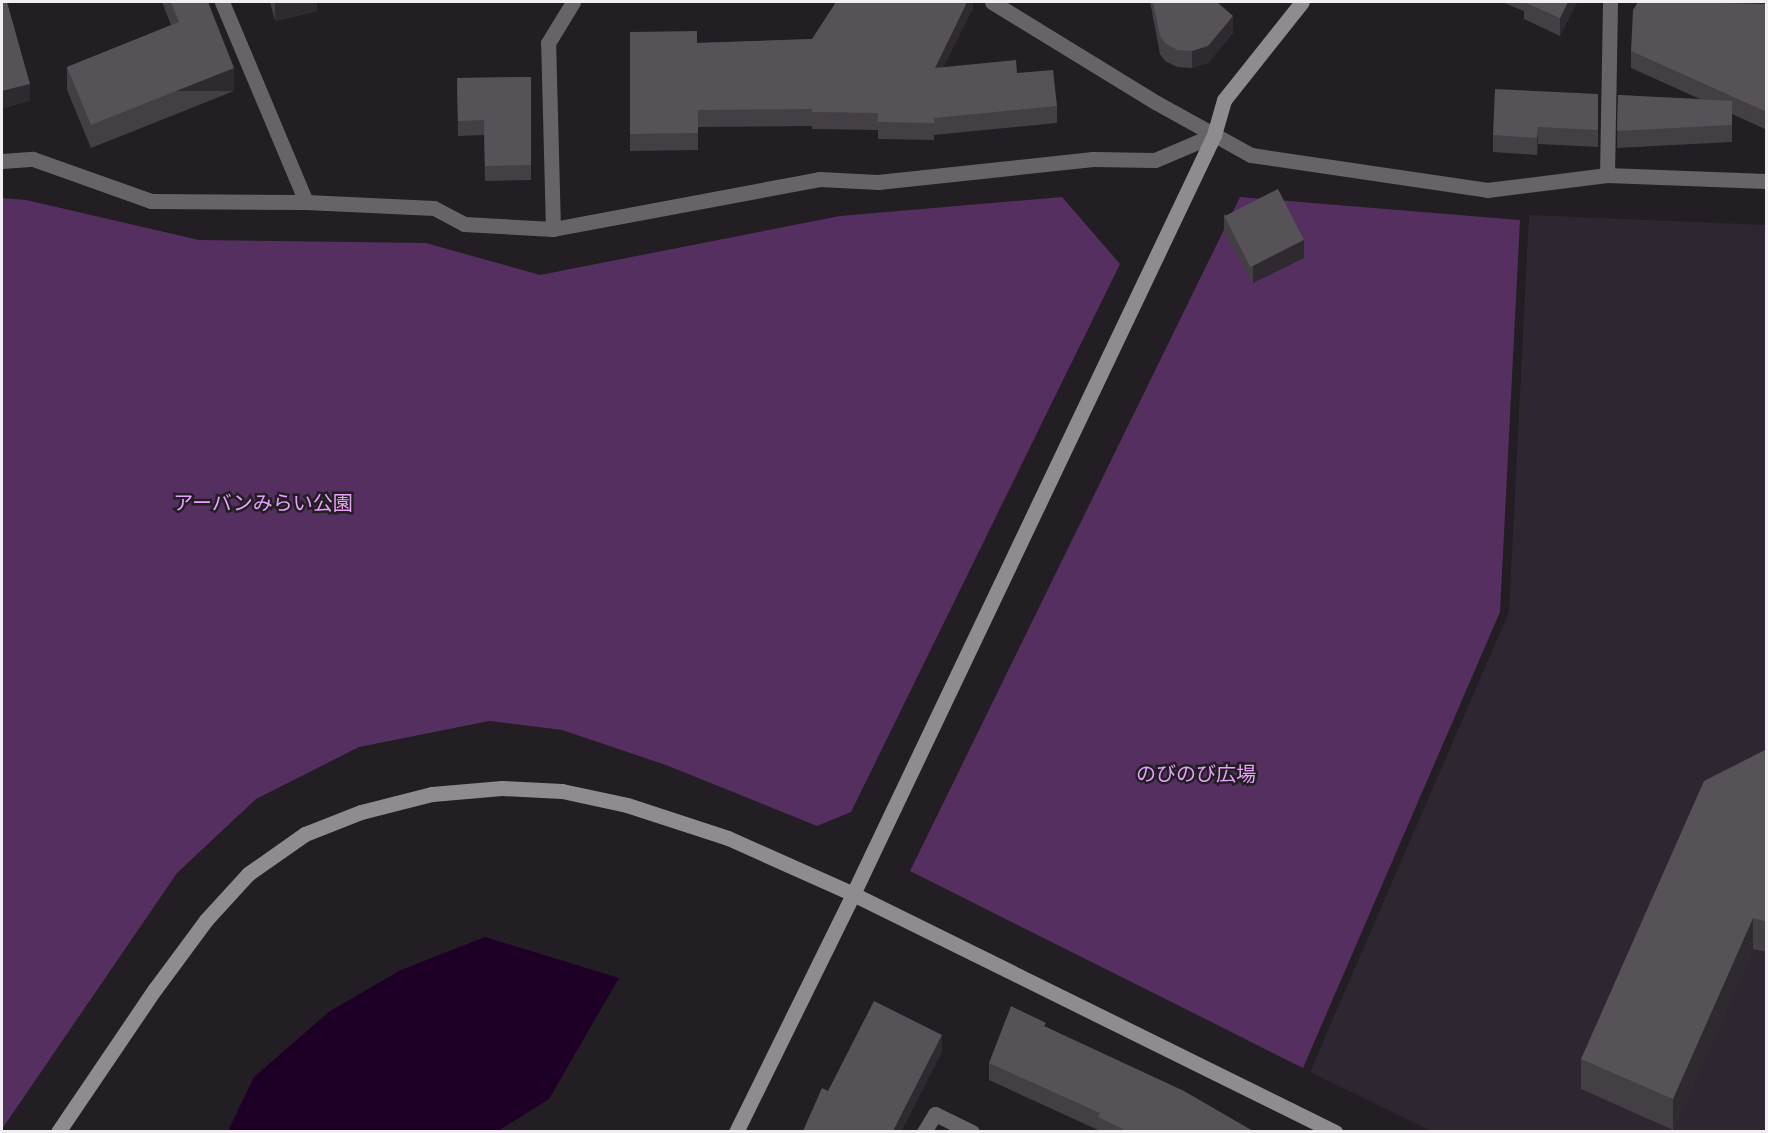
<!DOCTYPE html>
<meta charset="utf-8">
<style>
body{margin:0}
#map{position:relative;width:1768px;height:1133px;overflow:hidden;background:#221e24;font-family:"Roboto Condensed","Noto Sans JP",sans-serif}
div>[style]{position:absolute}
.built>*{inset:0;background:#2e2630}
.green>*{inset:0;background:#552f5f}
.water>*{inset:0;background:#1e0027}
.street>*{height:15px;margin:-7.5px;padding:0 7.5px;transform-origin:7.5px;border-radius:7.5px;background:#676467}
.secondary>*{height:15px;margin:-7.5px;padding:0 7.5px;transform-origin:7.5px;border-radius:7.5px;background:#8f8b90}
.wall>*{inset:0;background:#443e45}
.shaded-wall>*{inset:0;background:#2f2930;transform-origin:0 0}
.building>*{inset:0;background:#575158;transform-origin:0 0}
span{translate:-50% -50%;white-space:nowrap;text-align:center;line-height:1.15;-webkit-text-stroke:5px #221e24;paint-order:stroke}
.park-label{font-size:20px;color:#e9a2fc}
.frame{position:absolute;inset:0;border:3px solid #f2eef3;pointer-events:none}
</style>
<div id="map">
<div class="built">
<div style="clip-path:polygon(1529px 215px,1766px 225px,1766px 1131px,1431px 1131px,1310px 1072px,1509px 612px)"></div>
</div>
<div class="green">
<div style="clip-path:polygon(1062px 197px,1120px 264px,851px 812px,817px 826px,666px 765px,562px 730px,489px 721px,359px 747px,256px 799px,177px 873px,2px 1129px,2px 198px,26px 200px,199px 240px,426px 243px,540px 275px,840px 216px)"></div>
<div style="clip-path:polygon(1240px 197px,1520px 220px,1500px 612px,1303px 1068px,910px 871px)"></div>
</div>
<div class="water">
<div style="clip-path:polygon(485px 937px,619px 978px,549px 1099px,498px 1131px,228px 1131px,254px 1077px,330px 1011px,401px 970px)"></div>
</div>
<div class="street">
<div style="left:222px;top:2px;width:217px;rotate:67.2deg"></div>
<div style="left:992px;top:2px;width:193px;rotate:31.5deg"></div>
<div style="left:1157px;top:103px;width:107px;rotate:29deg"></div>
<div style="left:1251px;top:155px;width:239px;rotate:8.4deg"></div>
<div style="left:1487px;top:190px;width:121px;rotate:-7.1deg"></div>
<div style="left:1607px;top:175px;width:159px;rotate:2.2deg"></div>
<div style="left:2px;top:161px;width:31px;rotate:-4deg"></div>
<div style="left:33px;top:159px;width:125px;rotate:19.6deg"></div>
<div style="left:151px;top:201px;width:155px;rotate:0.4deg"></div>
<div style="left:306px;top:202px;width:128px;rotate:2.7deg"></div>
<div style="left:434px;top:208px;width:34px;rotate:28deg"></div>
<div style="left:464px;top:224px;width:89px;rotate:3.2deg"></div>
<div style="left:553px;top:229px;width:271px;rotate:-10.6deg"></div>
<div style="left:819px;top:179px;width:59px;rotate:2.9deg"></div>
<div style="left:878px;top:182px;width:216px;rotate:-6.1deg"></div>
<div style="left:1093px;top:159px;width:62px;rotate:0.9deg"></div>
<div style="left:1155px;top:160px;width:64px;rotate:-23deg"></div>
<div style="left:1607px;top:175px;width:173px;rotate:-89deg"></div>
<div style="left:553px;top:229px;width:186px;rotate:-91.5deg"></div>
<div style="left:548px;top:43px;width:48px;rotate:-58.6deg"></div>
<div style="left:924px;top:1132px;width:21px;rotate:-59deg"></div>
<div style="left:935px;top:1114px;width:41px;rotate:25.9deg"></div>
</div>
<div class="secondary">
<div style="left:58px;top:1132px;width:173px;rotate:-55.9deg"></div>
<div style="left:155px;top:989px;width:86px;rotate:-53.5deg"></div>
<div style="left:206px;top:920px;width:62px;rotate:-47.6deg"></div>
<div style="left:248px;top:874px;width:70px;rotate:-35.1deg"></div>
<div style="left:305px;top:834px;width:60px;rotate:-21.4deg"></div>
<div style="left:361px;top:812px;width:73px;rotate:-14.2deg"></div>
<div style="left:432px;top:794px;width:70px;rotate:-4.9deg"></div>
<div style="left:502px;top:788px;width:60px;rotate:2.9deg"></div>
<div style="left:562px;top:791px;width:66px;rotate:12.2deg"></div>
<div style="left:627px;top:805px;width:106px;rotate:18.1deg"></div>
<div style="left:728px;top:838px;width:137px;rotate:24.1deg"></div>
<div style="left:853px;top:894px;width:538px;rotate:26.28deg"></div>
<div style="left:736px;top:1132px;width:265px;rotate:-63.8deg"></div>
<div style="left:853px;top:894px;width:840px;rotate:-64.56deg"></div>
<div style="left:1214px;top:135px;width:36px;rotate:-74deg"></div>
<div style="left:1224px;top:100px;width:125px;rotate:-51.5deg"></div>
</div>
<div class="wall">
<div style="clip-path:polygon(162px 2px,208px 2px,234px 91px,91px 148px,67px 90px,67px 67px,171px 25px)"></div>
<div style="clip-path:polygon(270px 2px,317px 2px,317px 11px,275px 21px)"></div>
<div style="clip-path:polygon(973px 2px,973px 8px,943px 67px,1017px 73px,1057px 106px,1057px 123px,934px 135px,934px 140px,878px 139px,878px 130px,812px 129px,812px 126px,698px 127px,698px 150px,630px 151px,630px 32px,697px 43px,812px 39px)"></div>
<div style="clip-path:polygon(1150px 2px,1217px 2px,1233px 33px,1208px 63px,1192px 68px,1177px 67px,1165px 61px,1160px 54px)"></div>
<div style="clip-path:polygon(1502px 2px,1577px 2px,1560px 36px,1524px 19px,1524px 11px)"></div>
<div style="clip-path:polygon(1716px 3px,1767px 4px,1767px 130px,1732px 114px,1732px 142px,1617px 148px,1618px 95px,1700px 99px,1631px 68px,1631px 51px)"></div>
<div style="clip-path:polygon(531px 77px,531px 180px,485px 181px,484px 135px,458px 136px,457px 78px)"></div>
<div style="clip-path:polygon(1598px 94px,1598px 147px,1538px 144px,1537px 155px,1493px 152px,1493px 135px)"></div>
<div style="clip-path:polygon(1224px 214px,1304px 258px,1253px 283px,1224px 231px)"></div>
<div style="clip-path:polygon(1767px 749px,1767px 952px,1753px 949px,1673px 1130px,1581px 1089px,1581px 1059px)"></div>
<div style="clip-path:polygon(1046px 1027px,1253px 1131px,1098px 1131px,1098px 1130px,989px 1080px,989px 1063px)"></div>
</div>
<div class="shaded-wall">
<div style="clip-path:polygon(275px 2px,317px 2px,317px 11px,275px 21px)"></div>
<div style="clip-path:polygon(967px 2px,973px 2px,973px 8px,935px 85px,935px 68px)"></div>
<div style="clip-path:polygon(1568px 2px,1577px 2px,1560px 36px,1560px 18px)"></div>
<div style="clip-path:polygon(1233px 16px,1233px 33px,1208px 63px,1192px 68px,1192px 51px)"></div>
<div style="left:234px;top:68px;width:23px;height:154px;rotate:90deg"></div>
<div style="clip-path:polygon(30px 84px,30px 101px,2px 109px,2px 91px)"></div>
<div style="clip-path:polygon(1538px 127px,1538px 144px,1537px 155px,1537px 138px)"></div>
<div style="clip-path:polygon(1304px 240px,1304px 258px,1253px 283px,1253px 266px)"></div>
<div style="clip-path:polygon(1753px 918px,1753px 949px,1673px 1130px,1673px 1099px)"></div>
<div style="clip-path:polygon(942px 1035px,942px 1052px,902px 1131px,893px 1131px)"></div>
</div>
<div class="building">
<div style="clip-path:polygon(2px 2px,7px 2px,30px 84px,2px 91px)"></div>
<div style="clip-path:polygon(171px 2px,208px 2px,234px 68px,91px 125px,67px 67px,179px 22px)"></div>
<div style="clip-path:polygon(836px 2px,967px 2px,935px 68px,1016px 60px,1017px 73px,1053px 70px,1057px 106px,934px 118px,934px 123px,878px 122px,878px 113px,812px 112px,812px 109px,698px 110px,698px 133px,630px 134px,630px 32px,697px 31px,697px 43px,812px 39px)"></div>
<div style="clip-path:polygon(1153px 2px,1217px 2px,1233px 16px,1208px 46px,1192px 51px,1177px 50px,1165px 43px,1160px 36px)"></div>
<div style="clip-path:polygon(1524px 2px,1568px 2px,1560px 18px)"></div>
<div style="clip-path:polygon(1638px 2px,1716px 2px,1716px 3px,1767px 4px,1767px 112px,1631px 51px,1633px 10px)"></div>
<div style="clip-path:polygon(531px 77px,531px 165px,485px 166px,484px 120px,458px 121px,457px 78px)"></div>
<div style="clip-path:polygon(1495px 89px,1598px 94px,1598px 130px,1538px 127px,1537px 138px,1493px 135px)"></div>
<div style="clip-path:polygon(1618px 95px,1732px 101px,1732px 125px,1617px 131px)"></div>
<div style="left:1278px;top:189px;width:57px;height:60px;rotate:63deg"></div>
<div style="clip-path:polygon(1767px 749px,1767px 922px,1753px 918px,1673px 1099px,1581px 1059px,1704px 781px)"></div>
<div style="clip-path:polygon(874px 1001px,942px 1035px,893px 1131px,803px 1131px,822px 1088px,828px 1091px)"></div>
<div style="clip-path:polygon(1011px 1006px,1046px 1023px,1044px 1026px,1184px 1091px,1253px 1131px,1127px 1131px,1098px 1117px,1100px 1113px,989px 1063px)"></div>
</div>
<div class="park-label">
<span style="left:263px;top:503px">アーバンみらい公園</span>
<span style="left:1196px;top:774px">のびのび広場</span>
</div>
<div class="frame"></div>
</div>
